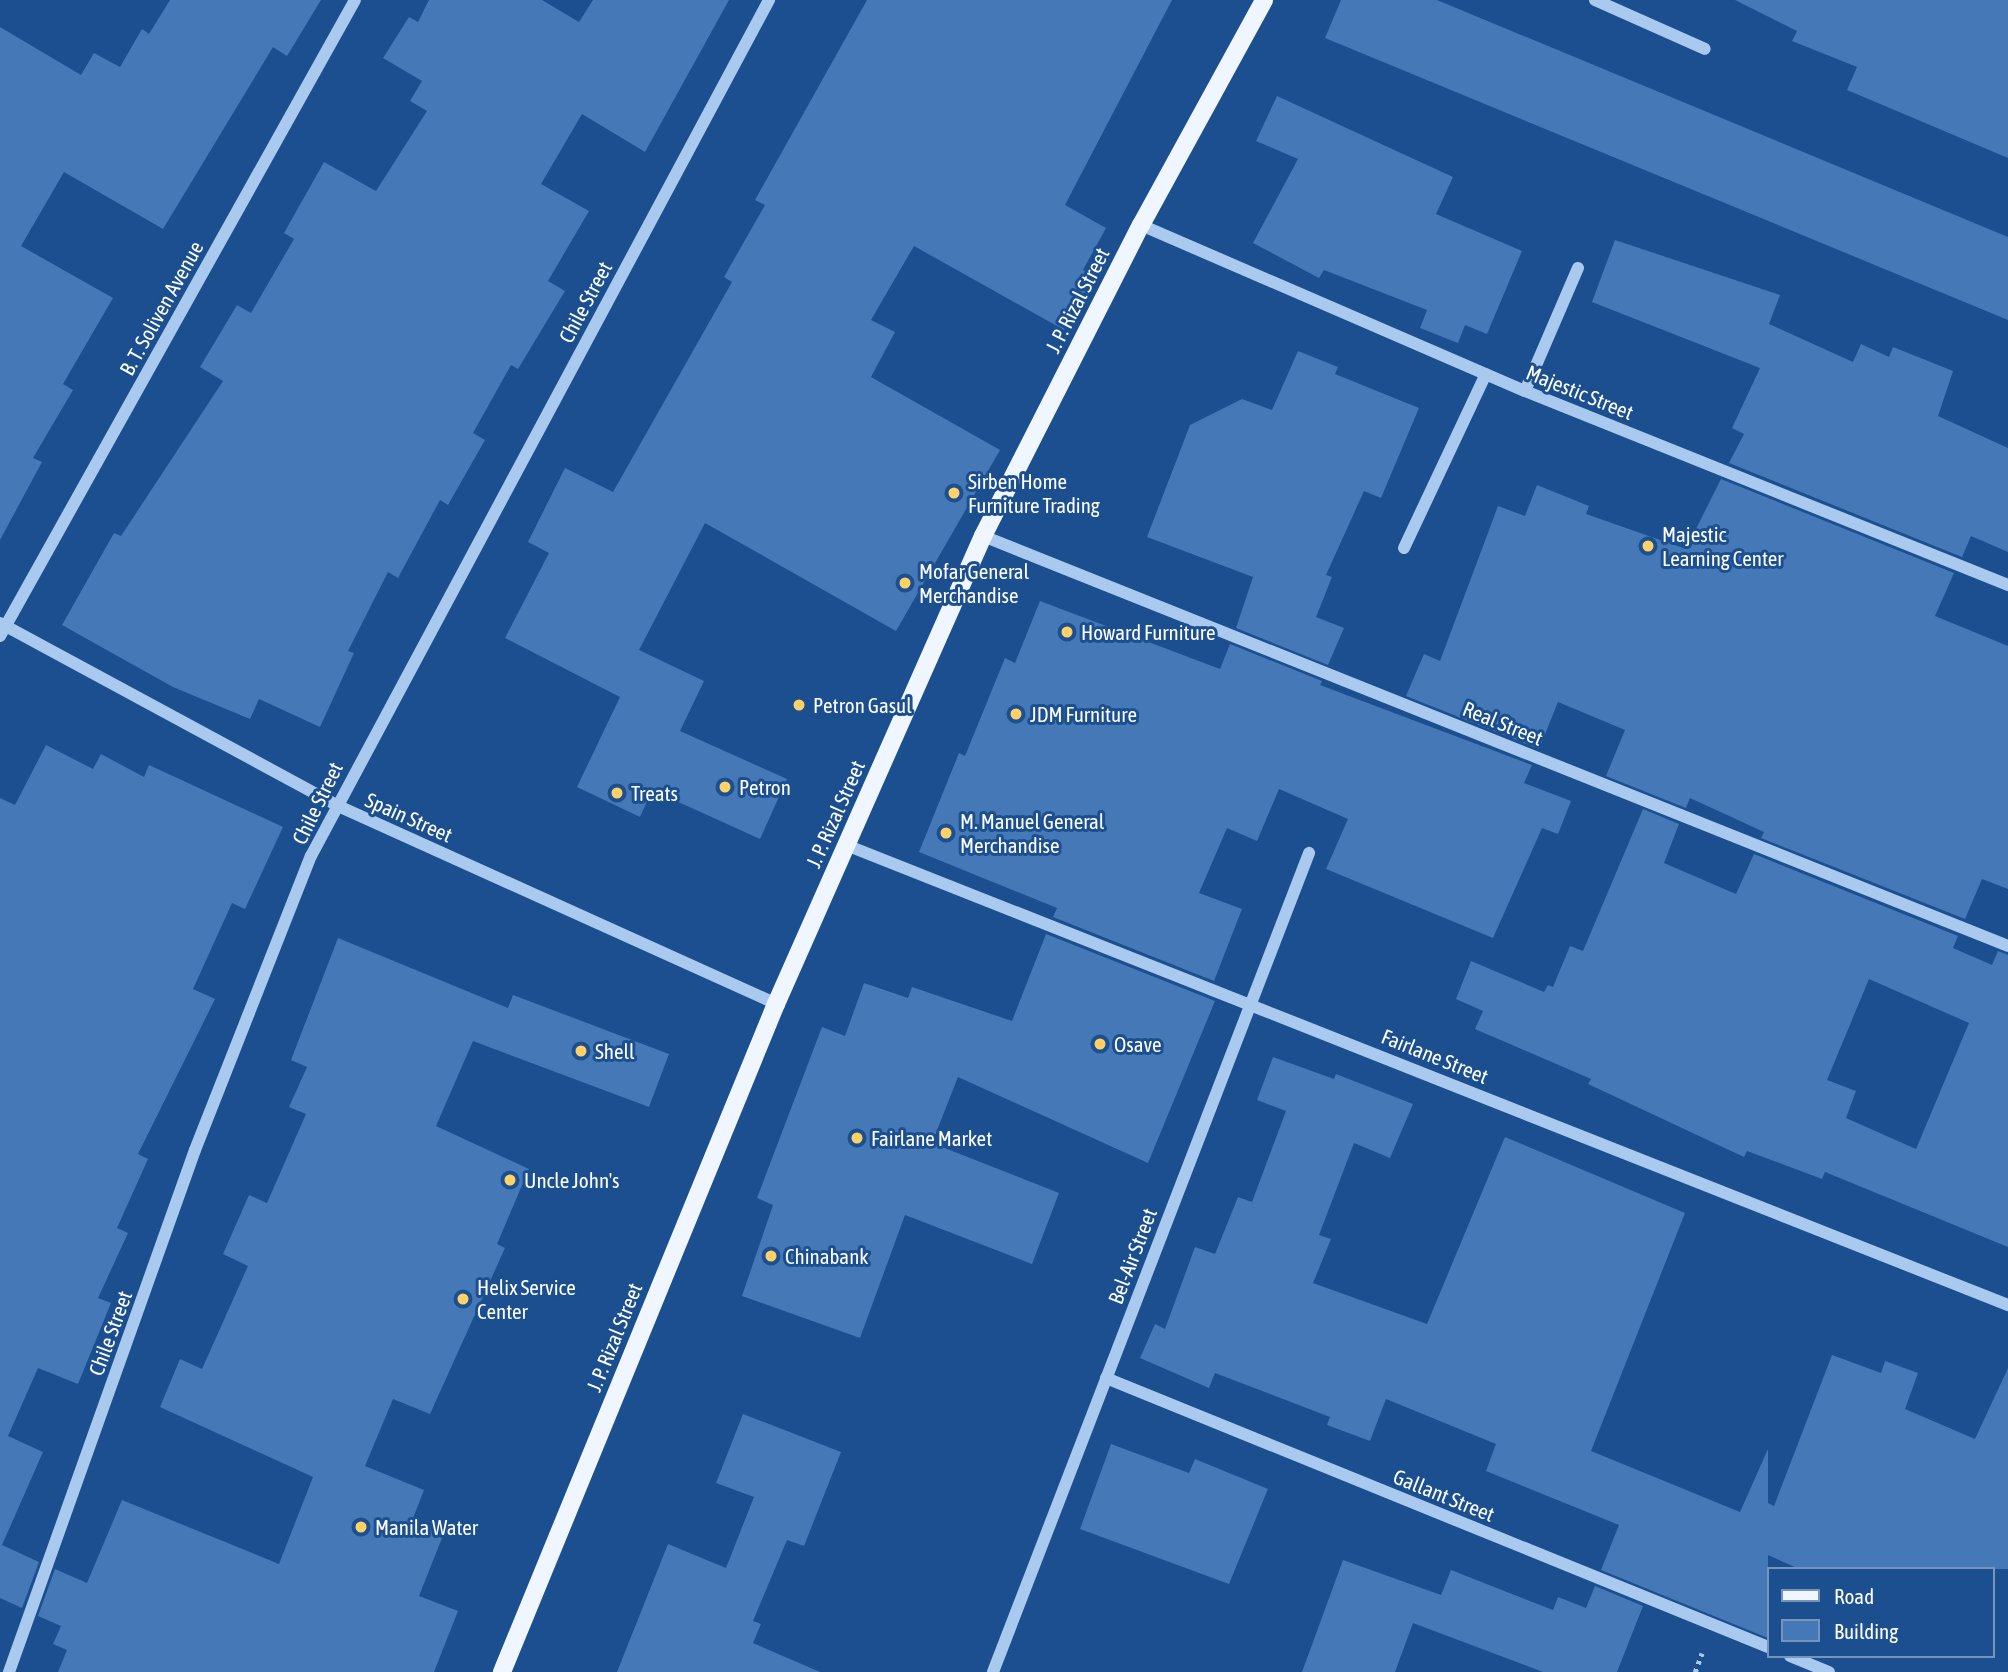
<!DOCTYPE html>
<style>
body{margin:0}
#map{position:relative;width:2008px;height:1672px;overflow:hidden;background:#1b4f8f;font-family:"Asap Condensed",sans-serif}
div>[style]{position:absolute}
.building>*{inset:0;background:#4478b7}
.path>*{height:4.5px;margin-top:-2.25px;transform-origin:0;background:repeating-linear-gradient(90deg,#a9c9ee 0 3.5px,transparent 0 8.5px)}
.minor>*{height:12px;margin:-6px;padding:0 6px;transform-origin:6px;border-radius:6px;background:#a9c9ee}
.major>*{height:18px;margin:-9px;padding:0 9px;transform-origin:9px;border-radius:9px;background:#f0f6ff}
.dots>*{width:19px;height:19px;translate:-50% -50%;box-sizing:border-box;border:4px solid #1b4f8f;border-radius:50%}
span{translate:-50% -50%;white-space:nowrap;text-align:center;line-height:1.15;-webkit-text-stroke:6px #1b4f8f;paint-order:stroke}
.street-label{font-size:21px;color:#fff}
.poi-label{font-size:21px;color:#fff}
.left{translate:0 -50%;text-align:left}
.legend{position:absolute;left:1767px;top:1567px;width:228px;height:91px;box-sizing:border-box;background:#1b4f8f;border:2px solid #7695bc;margin:0;padding:9px 12px;list-style:none;font-size:21px;color:#fff}
.legend li{display:flex;align-items:center;gap:14px;height:35px}
.legend b{width:35px;border:2px solid #7695bc}
</style>
<div id="map">
<div class="building">
<div style="clip-path:polygon(170px 0,321px 0,287px 56px,273px 47px,163px 229px,64px 172px,21px 246px,113px 298px,63px 384px,73px 390px,33px 458px,42px 462px,0 540px,0 27px,81px 75px,94px 53px,120px 67px,142px 29px,149px 34px)"></div>
<div style="clip-path:polygon(429px 0,542px 0,579px 22px,593px 0,729px 0,645px 152px,582px 114px,541px 184px,589px 211px,548px 281px,565px 291px,518px 369px,511px 365px,473px 433px,485px 440px,448px 505px,440px 500px,398px 578px,388px 572px,348px 651px,354px 653px,320px 727px,259px 699px,250px 719px,173px 687px,62px 625px,114px 533px,121px 536px,223px 381px,200px 367px,237px 305px,251px 313px,294px 239px,284px 233px,324px 162px,376px 191px,427px 111px,410px 101px,422px 81px,383px 58px,409px 17px,418px 22px)"></div>
<div style="clip-path:polygon(867px 0,1172px 0,1065px 205px,1106px 228px,1083px 270px,1094px 276px,1064px 330px,914px 246px,871px 320px,895px 332px,871px 377px,1000px 450px,896px 631px,705px 523px,639px 650px,704px 681px,680px 731px,787px 779px,760px 839px,652px 790px,640px 817px,577px 787px,620px 697px,505px 638px,549px 553px,528px 542px,565px 468px,613px 492px,732px 282px,724px 277px,765px 205px,755px 200px)"></div>
<div style="clip-path:polygon(1341px 0,1437px 0,2008px 237px,2008px 320px,1325px 38px)"></div>
<div style="clip-path:polygon(1735px 0,2008px 0,2008px 158px,1847px 90px,1857px 67px,1792px 41px,1797px 31px)"></div>
<div style="clip-path:polygon(1277px 96px,1453px 177px,1436px 214px,1522px 251px,1487px 334px,1465px 325px,1458px 343px,1420px 328px,1427px 310px,1324px 270px,1319px 278px,1253px 243px,1298px 159px,1256px 141px)"></div>
<div style="clip-path:polygon(1615px 240px,1780px 295px,1769px 324px,1853px 362px,1861px 344px,1889px 357px,1893px 347px,1953px 371px,1938px 416px,2008px 448px,2008px 552px,1971px 536px,1962px 557px,1729px 463px,1744px 434px,1732px 428px,1760px 368px,1592px 302px)"></div>
<div style="clip-path:polygon(1298px 351px,1338px 367px,1335px 374px,1419px 408px,1381px 498px,1364px 491px,1326px 575px,1332px 577px,1316px 617px,1344px 628px,1328px 665px,1236px 628px,1253px 577px,1147px 537px,1190px 425px,1242px 399px,1272px 410px)"></div>
<div style="clip-path:polygon(1721px 479px,1954px 573px,1935px 616px,2008px 646px,2008px 889px,1982px 879px,1965px 919px,1761px 838px,1764px 832px,1690px 798px,1686px 808px,1606px 776px,1625px 730px,1558px 702px,1539px 749px,1406px 696px,1424px 654px,1440px 661px,1498px 506px,1525px 516px,1537px 485px,1589px 506px,1586px 514px,1686px 549px)"></div>
<div style="clip-path:polygon(1040px 601px,1220px 669px,1230px 644px,1322px 681px,1320px 685px,1532px 765px,1524px 783px,1571px 801px,1558px 834px,1542px 828px,1493px 938px,1326px 869px,1348px 819px,1279px 789px,1257px 841px,1227px 828px,1199px 893px,1242px 909px,1214px 981px,1053px 917px,1057px 908px,919px 852px,959px 753px,965px 756px,1005px 658px,1015px 663px)"></div>
<div style="clip-path:polygon(46px 745px,93px 769px,101px 754px,144px 777px,149px 765px,283px 827px,245px 909px,232px 903px,193px 989px,215px 999px,138px 1154px,148px 1159px,117px 1228px,128px 1233px,98px 1298px,111px 1303px,78px 1384px,38px 1368px,8px 1436px,43px 1452px,2px 1545px,39px 1562px,22px 1608px,0 1598px,0 798px,15px 805px)"></div>
<div style="clip-path:polygon(evenodd,1643px 809px,1679px 824px,1664px 863px,1736px 894px,1754px 854px,1958px 936px,1953px 948px,1992px 965px,1998px 951px,2008px 955px,2008px 1247px,1825px 1172px,1822px 1179px,1747px 1151px,1744px 1157px,1588px 1084px,1591px 1079px,1475px 1029px,1483px 1011px,1456px 999px,1471px 961px,1544px 992px,1548px 985px,1553px 987px,1570px 946px,1583px 951px,1643px 809px,1869px 979px,1969px 1023px,1916px 1149px,1846px 1118px,1856px 1091px,1827px 1080px,1869px 979px)"></div>
<div style="clip-path:polygon(1046px 934px,1215px 1001px,1148px 1163px,958px 1077px,932px 1143px,1059px 1193px,1032px 1264px,905px 1215px,860px 1338px,742px 1296px,773px 1205px,757px 1198px,822px 1027px,845px 1036px,864px 983px,908px 998px,912px 987px,1012px 1021px)"></div>
<div style="clip-path:polygon(338px 938px,508px 1008px,513px 995px,669px 1054px,649px 1107px,473px 1041px,436px 1126px,529px 1169px,497px 1244px,505px 1248px,430px 1414px,393px 1399px,365px 1466px,424px 1490px,412px 1521px,444px 1533px,419px 1596px,458px 1611px,434px 1672px,58px 1672px,67px 1650px,53px 1644px,61px 1626px,38px 1616px,55px 1569px,87px 1583px,122px 1500px,279px 1564px,313px 1477px,160px 1407px,180px 1359px,202px 1369px,248px 1266px,223px 1254px,249px 1195px,267px 1203px,306px 1114px,289px 1107px,307px 1067px,291px 1060px)"></div>
<div style="clip-path:polygon(1273px 1057px,1334px 1079px,1336px 1074px,1413px 1104px,1390px 1158px,1354px 1143px,1319px 1235px,1331px 1239px,1313px 1283px,1427px 1324px,1505px 1137px,1685px 1213px,1591px 1451px,1740px 1512px,1768px 1449px,1768px 1503px,1774px 1506px,1832px 1355px,1881px 1373px,1885px 1361px,1918px 1373px,1905px 1409px,1975px 1439px,2008px 1368px,2008px 1569px,1799px 1569px,1768px 1555px,1768px 1638px,1601px 1570px,1619px 1525px,1486px 1471px,1496px 1444px,1386px 1399px,1370px 1441px,1327px 1425px,1330px 1417px,1215px 1373px,1209px 1388px,1140px 1358px,1155px 1324px,1165px 1329px,1195px 1247px,1215px 1254px,1238px 1197px,1252px 1202px,1286px 1111px,1257px 1100px)"></div>
<div style="clip-path:polygon(743px 1414px,841px 1452px,804px 1546px,787px 1540px,753px 1621px,761px 1624px,753px 1643px,820px 1672px,617px 1672px,668px 1544px,726px 1568px,754px 1497px,716px 1483px)"></div>
<div style="clip-path:polygon(1111px 1444px,1189px 1473px,1195px 1459px,1268px 1489px,1229px 1584px,1080px 1529px)"></div>
<div style="clip-path:polygon(1343px 1560px,1441px 1595px,1451px 1570px,1553px 1610px,1558px 1597px,1586px 1608px,1595px 1586px,1643px 1606px,1617px 1672px,1543px 1672px,1413px 1623px,1395px 1672px,1302px 1672px)"></div>
</div>
<div class="path">
<div style="left:1695px;top:1672px;width:20px;rotate:-70deg"></div>
</div>
<div class="minor">
<div style="left:1595px;top:0;width:120px;rotate:24deg"></div>
<div style="left:1141px;top:225px;width:418px;rotate:23.4deg"></div>
<div style="left:1525px;top:391px;width:521px;rotate:21.88deg"></div>
<div style="left:1525px;top:391px;width:134px;rotate:-66.7deg"></div>
<div style="left:983px;top:536px;width:1104px;rotate:21.8deg"></div>
<div style="left:1404px;top:548px;width:192px;rotate:-64.8deg"></div>
<div style="left:0;top:623px;width:382px;rotate:28.4deg"></div>
<div style="left:336px;top:805px;width:483px;rotate:24.3deg"></div>
<div style="left:0;top:636px;width:728px;rotate:-60.83deg"></div>
<div style="left:846px;top:845px;width:1250px;rotate:21.6deg"></div>
<div style="left:1106px;top:1378px;width:715px;rotate:22.11deg"></div>
<div style="left:1790px;top:1656px;width:42px;rotate:22.3deg"></div>
<div style="left:9px;top:1672px;width:554px;rotate:-70.39deg"></div>
<div style="left:195px;top:1150px;width:316px;rotate:-68.5deg"></div>
<div style="left:311px;top:856px;width:971px;rotate:-61.85deg"></div>
<div style="left:993px;top:1672px;width:878px;rotate:-68.9deg"></div>
</div>
<div class="major">
<div style="left:502px;top:1672px;width:722px;rotate:-67.7deg"></div>
<div style="left:776px;top:1004px;width:512px;rotate:-66.14deg"></div>
<div style="left:983px;top:536px;width:349px;rotate:-63.1deg"></div>
<div style="left:1141px;top:225px;width:256px;rotate:-61.3deg"></div>
</div>
<div class="dots">
<div style="left:954px;top:493px;background:#ffd166"></div>
<div style="left:1648px;top:546px;background:#ffd166"></div>
<div style="left:905px;top:583px;background:#ffd166"></div>
<div style="left:1067px;top:632px;background:#ffd166"></div>
<div style="left:799px;top:705px;background:#ffd166"></div>
<div style="left:1016px;top:714px;background:#ffd166"></div>
<div style="left:725px;top:787px;background:#ffd166"></div>
<div style="left:617px;top:793px;background:#ffd166"></div>
<div style="left:946px;top:833px;background:#ffd166"></div>
<div style="left:1100px;top:1044px;background:#ffd166"></div>
<div style="left:581px;top:1051px;background:#ffd166"></div>
<div style="left:857px;top:1138px;background:#ffd166"></div>
<div style="left:510px;top:1180px;background:#ffd166"></div>
<div style="left:771px;top:1256px;background:#ffd166"></div>
<div style="left:463px;top:1299px;background:#ffd166"></div>
<div style="left:361px;top:1527px;background:#ffd166"></div>
</div>
<div class="street-label">
<span style="left:1077px;top:300px;rotate:-63deg">J. P. Rizal Street</span>
<span style="left:585px;top:302px;rotate:-62deg">Chile Street</span>
<span style="left:161px;top:308px;rotate:-61deg">B. T. Soliven Avenue</span>
<span style="left:1580px;top:392px;rotate:22deg">Majestic Street</span>
<span style="left:1503px;top:723px;rotate:22deg">Real Street</span>
<span style="left:317px;top:803px;rotate:-64deg">Chile Street</span>
<span style="left:835px;top:814px;rotate:-66deg">J. P. Rizal Street</span>
<span style="left:409px;top:817px;rotate:24deg">Spain Street</span>
<span style="left:1435px;top:1056px;rotate:22deg">Fairlane Street</span>
<span style="left:1132px;top:1256px;rotate:-69deg">Bel-Air Street</span>
<span style="left:110px;top:1333px;rotate:-70deg">Chile Street</span>
<span style="left:614px;top:1337px;rotate:-68deg">J. P. Rizal Street</span>
<span style="left:1444px;top:1495px;rotate:22deg">Gallant Street</span>
</div>
<div class="poi-label">
<span class="left" style="left:968px;top:493px">Sirben Home<br>Furniture Trading</span>
<span class="left" style="left:1662px;top:546px">Majestic<br>Learning Center</span>
<span class="left" style="left:919px;top:583px">Mofar General<br>Merchandise</span>
<span class="left" style="left:1081px;top:632px">Howard Furniture</span>
<span class="left" style="left:813px;top:705px">Petron Gasul</span>
<span class="left" style="left:1030px;top:714px">JDM Furniture</span>
<span class="left" style="left:739px;top:787px">Petron</span>
<span class="left" style="left:631px;top:793px">Treats</span>
<span class="left" style="left:960px;top:833px">M. Manuel General<br>Merchandise</span>
<span class="left" style="left:1114px;top:1044px">Osave</span>
<span class="left" style="left:595px;top:1051px">Shell</span>
<span class="left" style="left:871px;top:1138px">Fairlane Market</span>
<span class="left" style="left:524px;top:1180px">Uncle John's</span>
<span class="left" style="left:785px;top:1256px">Chinabank</span>
<span class="left" style="left:477px;top:1299px">Helix Service<br>Center</span>
<span class="left" style="left:375px;top:1527px">Manila Water</span>
</div>
<ul class="legend">
<li><b style="height:9px;background:#f0f6ff"></b>Road</li>
<li><b style="height:19px;background:#4478b7"></b>Building</li>
</ul>
</div>
